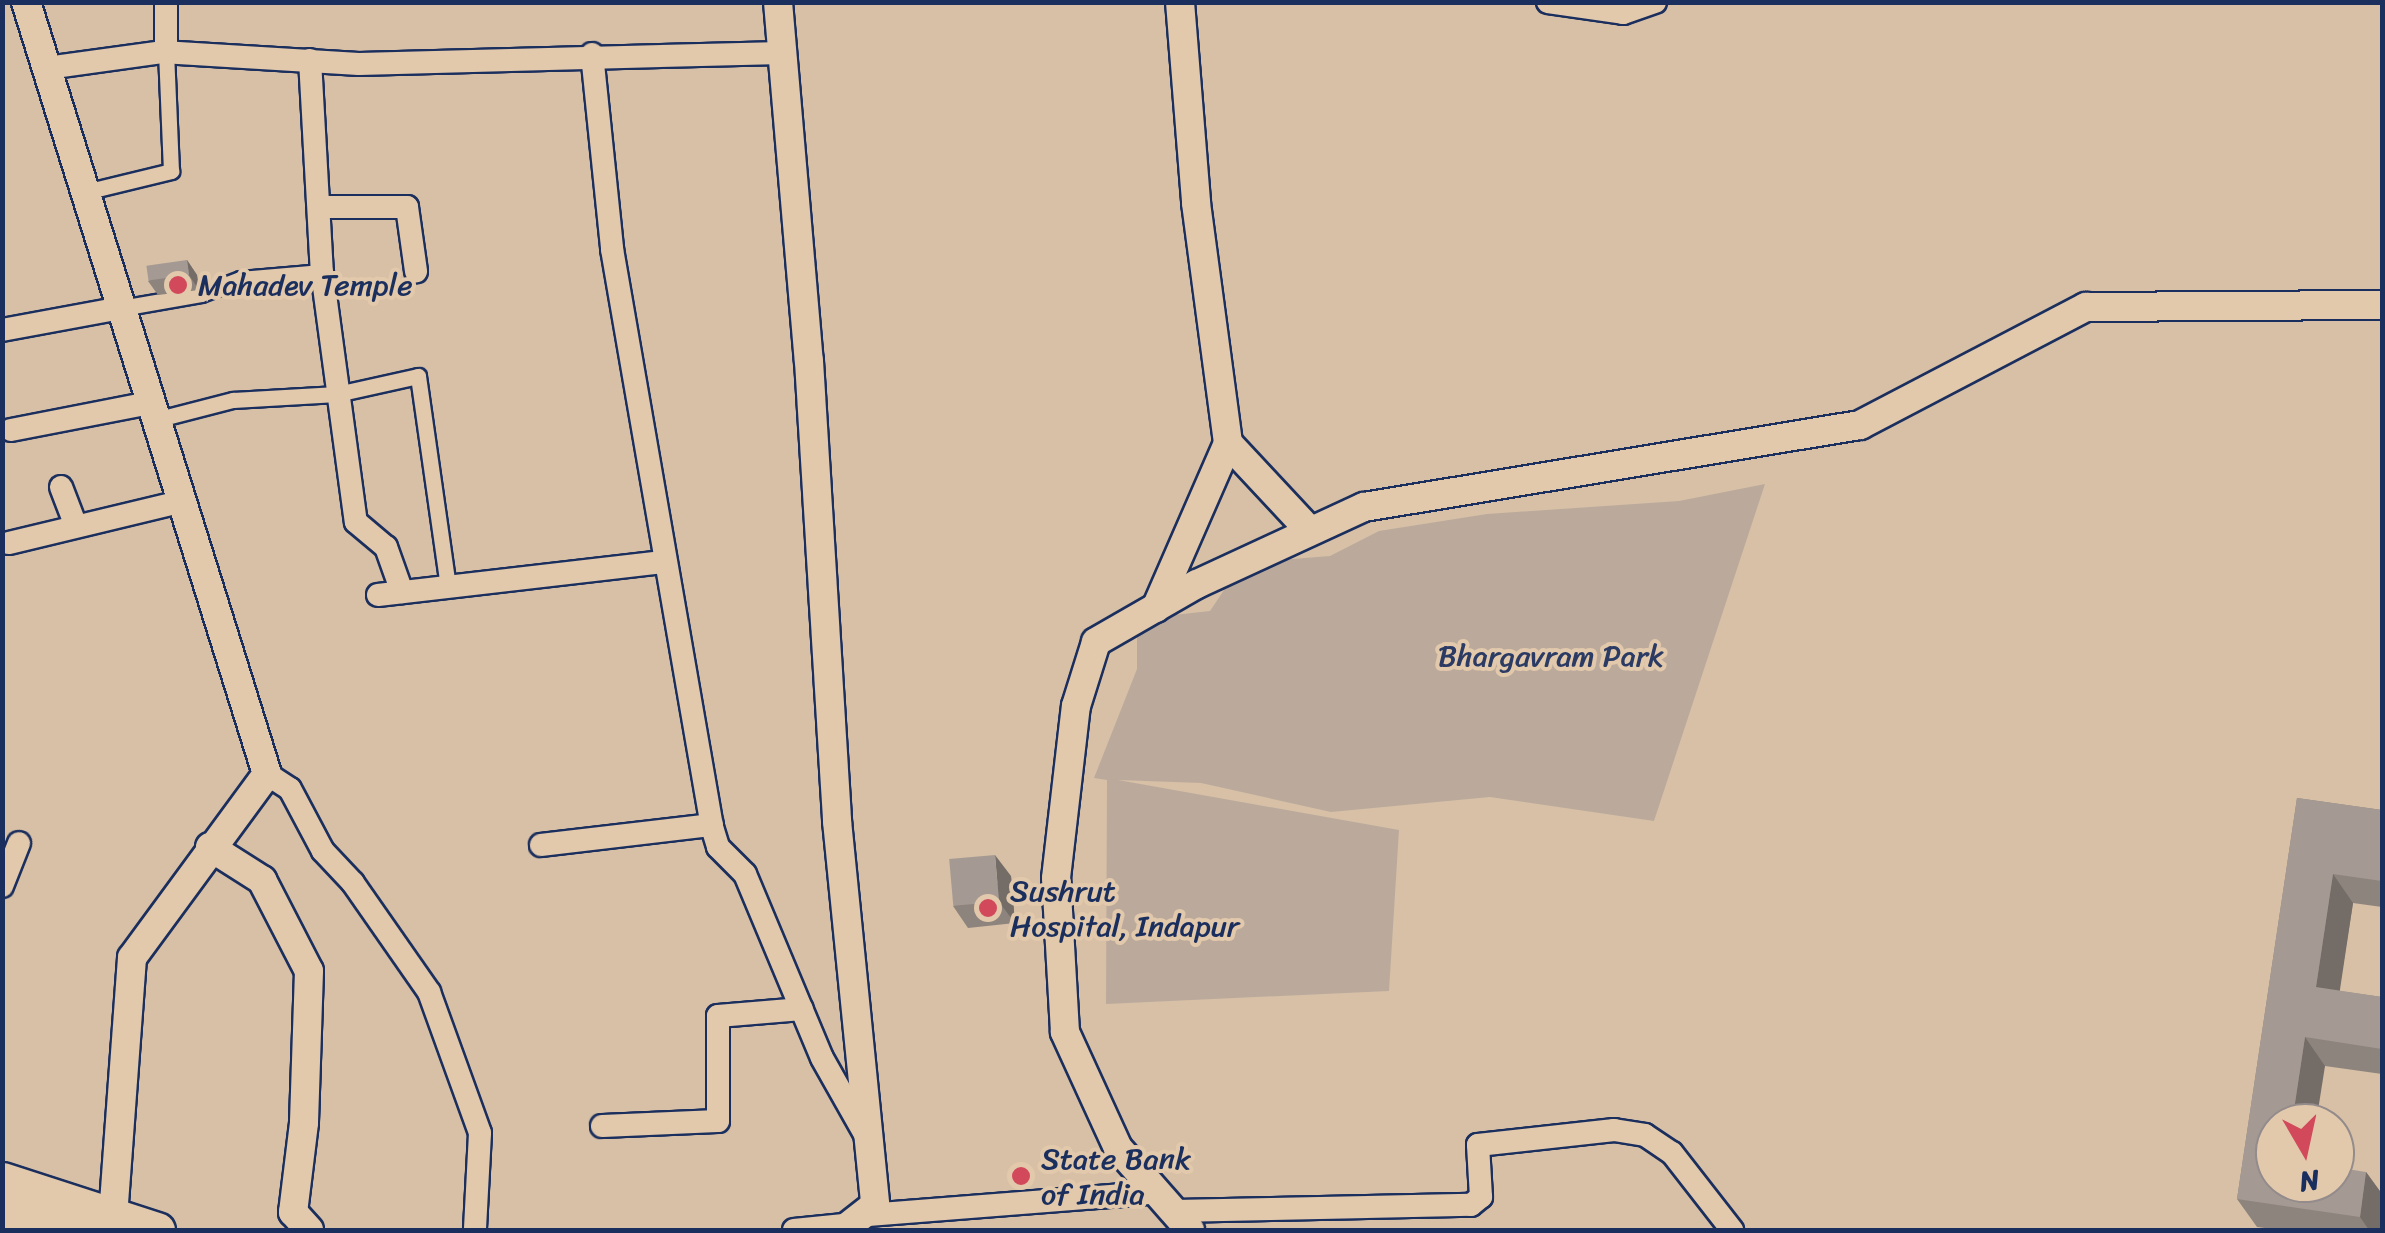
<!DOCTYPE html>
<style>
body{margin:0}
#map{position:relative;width:2385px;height:1233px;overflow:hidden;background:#d7c0a6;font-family:Sriracha,sans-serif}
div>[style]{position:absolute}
.green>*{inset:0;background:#bbaa9c}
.roads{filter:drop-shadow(2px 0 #1b2f5e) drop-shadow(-2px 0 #1b2f5e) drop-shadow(0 2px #1b2f5e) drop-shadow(0 -2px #1b2f5e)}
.pedestrian>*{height:15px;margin:-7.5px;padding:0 7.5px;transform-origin:7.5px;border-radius:7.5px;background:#e3c9ab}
.minor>*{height:22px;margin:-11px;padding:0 11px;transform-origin:11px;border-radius:11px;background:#e3c9ab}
.tertiary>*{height:28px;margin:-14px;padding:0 14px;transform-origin:14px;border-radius:14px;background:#e3c9ab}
.primary>*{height:35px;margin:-17.5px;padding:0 17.5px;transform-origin:17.5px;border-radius:17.5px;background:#e3c9ab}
.wall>*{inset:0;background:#8e847e}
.shaded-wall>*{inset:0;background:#746c67}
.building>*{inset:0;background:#a59a93;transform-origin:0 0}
.dots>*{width:28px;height:28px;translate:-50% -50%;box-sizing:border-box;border:5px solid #e3c9ab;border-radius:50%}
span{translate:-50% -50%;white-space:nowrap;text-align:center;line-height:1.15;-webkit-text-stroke:8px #e3c9ab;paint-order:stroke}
.poi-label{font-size:30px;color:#1b2f5e}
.left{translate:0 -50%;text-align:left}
.park-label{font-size:30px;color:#2b3b64}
.frame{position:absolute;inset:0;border:5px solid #1b2f5e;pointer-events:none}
.north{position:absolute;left:2255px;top:1103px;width:100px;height:100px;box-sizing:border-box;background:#e3c9ab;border:2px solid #938b8c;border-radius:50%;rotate:171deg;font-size:28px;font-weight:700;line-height:40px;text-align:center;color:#1b2f5e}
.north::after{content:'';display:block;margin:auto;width:35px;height:45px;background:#d1495b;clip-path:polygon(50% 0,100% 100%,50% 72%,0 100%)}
</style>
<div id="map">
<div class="green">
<div style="clip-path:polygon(1765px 484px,1654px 821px,1490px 797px,1331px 812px,1201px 783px,1118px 780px,1399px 830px,1389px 991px,1106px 1004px,1107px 780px,1094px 778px,1137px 669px,1137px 619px,1210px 611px,1242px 563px,1330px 556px,1379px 531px,1487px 514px,1679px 501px)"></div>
</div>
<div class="roads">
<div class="pedestrian">
<div style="left:85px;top:192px;width:89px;rotate:-13.7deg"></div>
<div style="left:171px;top:171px;width:119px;rotate:-92.4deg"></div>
<div style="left:121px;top:308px;width:81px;rotate:-9.9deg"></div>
<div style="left:201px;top:294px;width:42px;rotate:-21deg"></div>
<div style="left:240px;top:279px;width:82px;rotate:-4.9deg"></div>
<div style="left:155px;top:420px;width:81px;rotate:-14.4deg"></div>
<div style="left:233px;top:400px;width:104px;rotate:-3.3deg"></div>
<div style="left:337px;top:394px;width:83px;rotate:-12.5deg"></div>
<div style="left:418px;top:376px;width:214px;rotate:81.9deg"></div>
</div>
<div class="minor">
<div style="left:1548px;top:2px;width:76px;rotate:8.3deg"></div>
<div style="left:1623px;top:13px;width:34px;rotate:-19deg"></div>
<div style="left:166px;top:52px;width:50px;rotate:-90deg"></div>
<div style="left:592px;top:54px;width:196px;rotate:84.1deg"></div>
<div style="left:612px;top:249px;width:587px;rotate:80.18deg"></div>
<div style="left:712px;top:827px;width:21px;rotate:73deg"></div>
<div style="left:718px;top:847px;width:38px;rotate:45deg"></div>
<div style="left:745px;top:874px;width:199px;rotate:67.3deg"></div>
<div style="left:822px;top:1058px;width:90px;rotate:60.6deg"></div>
<div style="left:310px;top:60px;width:212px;rotate:86.8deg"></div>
<div style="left:322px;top:272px;width:252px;rotate:82.3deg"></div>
<div style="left:356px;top:522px;width:39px;rotate:40deg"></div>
<div style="left:386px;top:547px;width:48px;rotate:70.4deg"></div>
<div style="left:47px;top:68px;width:116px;rotate:-7.9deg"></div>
<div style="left:162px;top:52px;width:197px;rotate:3.5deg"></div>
<div style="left:359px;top:64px;width:423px;rotate:-1.5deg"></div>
<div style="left:319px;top:207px;width:88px"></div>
<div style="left:407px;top:207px;width:65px;rotate:82deg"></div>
<div style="left:2px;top:330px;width:121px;rotate:-10.5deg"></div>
<div style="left:11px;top:430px;width:142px;rotate:-11deg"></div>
<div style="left:61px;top:487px;width:42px;rotate:69deg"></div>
<div style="left:9px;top:543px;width:176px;rotate:-13.5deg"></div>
<div style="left:378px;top:595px;width:289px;rotate:-6.6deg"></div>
<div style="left:267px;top:774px;width:27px;rotate:33deg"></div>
<div style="left:290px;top:789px;width:70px;rotate:62deg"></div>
<div style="left:323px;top:851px;width:44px;rotate:46.8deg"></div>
<div style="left:353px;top:883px;width:133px;rotate:55.1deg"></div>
<div style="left:429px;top:992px;width:150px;rotate:70.1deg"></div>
<div style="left:480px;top:1133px;width:97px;rotate:93deg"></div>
<div style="left:541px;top:845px;width:172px;rotate:-6.7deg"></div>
<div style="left:2px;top:886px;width:46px;rotate:-68.4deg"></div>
<div style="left:602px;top:1126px;width:116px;rotate:-2.5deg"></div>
<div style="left:718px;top:1121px;width:105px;rotate:-90deg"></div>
<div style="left:718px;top:1016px;width:84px;rotate:-4.8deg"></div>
<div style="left:1175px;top:1211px;width:296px;rotate:-1.2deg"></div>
<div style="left:1471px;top:1205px;width:13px;rotate:-39deg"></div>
<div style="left:1481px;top:1197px;width:52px;rotate:-93.3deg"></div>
<div style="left:1478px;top:1145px;width:137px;rotate:-6.3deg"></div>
<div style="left:1614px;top:1130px;width:31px;rotate:9deg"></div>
<div style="left:1645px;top:1135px;width:32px;rotate:34deg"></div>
<div style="left:1672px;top:1153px;width:98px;rotate:52.1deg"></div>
<div style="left:868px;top:1215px;width:291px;rotate:-4.5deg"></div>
<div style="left:2px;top:1230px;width:37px;rotate:-9deg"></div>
<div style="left:794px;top:1230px;width:50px;rotate:-5.7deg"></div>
</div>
<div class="tertiary">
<div style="left:26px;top:2px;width:809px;rotate:72.66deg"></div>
<div style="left:267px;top:774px;width:228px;rotate:126.3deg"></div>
<div style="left:132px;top:958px;width:273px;rotate:94.2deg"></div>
<div style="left:778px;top:2px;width:360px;rotate:85.1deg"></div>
<div style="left:809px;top:361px;width:461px;rotate:86.5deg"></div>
<div style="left:837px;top:821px;width:386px;rotate:84.3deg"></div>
<div style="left:875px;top:1205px;width:41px;rotate:142deg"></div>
<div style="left:1180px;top:2px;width:202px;rotate:85.4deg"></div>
<div style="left:1196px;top:203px;width:242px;rotate:82.4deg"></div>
<div style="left:1228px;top:443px;width:120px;rotate:47deg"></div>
<div style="left:1156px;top:608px;width:180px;rotate:-66.4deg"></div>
<div style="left:210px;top:847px;width:62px;rotate:32.4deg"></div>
<div style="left:262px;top:880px;width:102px;rotate:62.7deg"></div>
<div style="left:309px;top:971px;width:152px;rotate:91.9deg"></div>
<div style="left:304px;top:1123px;width:90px;rotate:97deg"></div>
<div style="left:293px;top:1212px;width:24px;rotate:48deg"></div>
<div style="left:1190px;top:1230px;width:109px;rotate:-131.3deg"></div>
<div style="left:1118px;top:1148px;width:128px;rotate:-114.6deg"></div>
<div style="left:1065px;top:1032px;width:154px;rotate:-93.3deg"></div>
<div style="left:1056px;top:878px;width:173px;rotate:-83.4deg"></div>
<div style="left:1076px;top:706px;width:67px;rotate:-72.6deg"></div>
<div style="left:1096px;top:642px;width:116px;rotate:-29.9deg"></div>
<div style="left:1197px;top:584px;width:184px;rotate:-24.8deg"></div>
<div style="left:1364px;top:507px;width:503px;rotate:-9.39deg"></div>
<div style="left:1860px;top:425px;width:255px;rotate:-27.6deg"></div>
<div style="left:2086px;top:307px;width:296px;rotate:-0.4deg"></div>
</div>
<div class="primary">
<div style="left:2px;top:1180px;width:163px;rotate:17.9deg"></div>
<div style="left:2px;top:1208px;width:78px;rotate:16.3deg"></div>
</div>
</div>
<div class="wall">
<div style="clip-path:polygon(187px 260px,197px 275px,199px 290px,158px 295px,148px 281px)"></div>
<div style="clip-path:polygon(2297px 798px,2382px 810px,2382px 907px,2353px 903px,2339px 991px,2382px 997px,2382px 1074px,2325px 1066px,2275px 1183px,2366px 1172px,2382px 1194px,2382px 1230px,2280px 1230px,2257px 1227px,2237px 1199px)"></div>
<div style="clip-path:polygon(1011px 876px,1015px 923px,968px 928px,953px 906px)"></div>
</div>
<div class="shaded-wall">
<div style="clip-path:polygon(187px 260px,197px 275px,199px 290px,189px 275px)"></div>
<div style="clip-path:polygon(995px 855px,1011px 876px,1015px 923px,999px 902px)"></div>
<div style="clip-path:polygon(2333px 874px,2353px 903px,2336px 1016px,2316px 987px)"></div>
<div style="clip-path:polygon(2305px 1037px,2325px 1066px,2316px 1123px,2292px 1123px)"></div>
<div style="clip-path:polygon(2366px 1172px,2382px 1194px,2382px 1230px,2369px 1230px,2360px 1217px)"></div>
</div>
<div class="building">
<div style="left:187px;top:260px;width:15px;height:41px;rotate:82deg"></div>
<div style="clip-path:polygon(2297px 798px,2382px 810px,2382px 881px,2333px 874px,2316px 987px,2382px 997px,2382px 1049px,2305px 1037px,2292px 1123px,2275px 1123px,2275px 1183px,2335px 1183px,2335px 1167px,2366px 1172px,2360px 1217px,2237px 1199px)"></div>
<div style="left:995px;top:855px;width:47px;height:46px;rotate:85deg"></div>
</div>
<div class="dots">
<div style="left:178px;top:285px;background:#d1495b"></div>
<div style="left:988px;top:908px;background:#d1495b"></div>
<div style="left:1021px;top:1176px;background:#d1495b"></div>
</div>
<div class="poi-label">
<span class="left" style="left:198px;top:285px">Mahadev Temple</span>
<span class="left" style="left:1010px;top:908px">Sushrut<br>Hospital, Indapur</span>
<span class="left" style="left:1041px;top:1176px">State Bank<br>of India</span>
</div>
<div class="park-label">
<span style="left:1551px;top:656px">Bhargavram Park</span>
</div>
<div class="frame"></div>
<div class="north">N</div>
</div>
